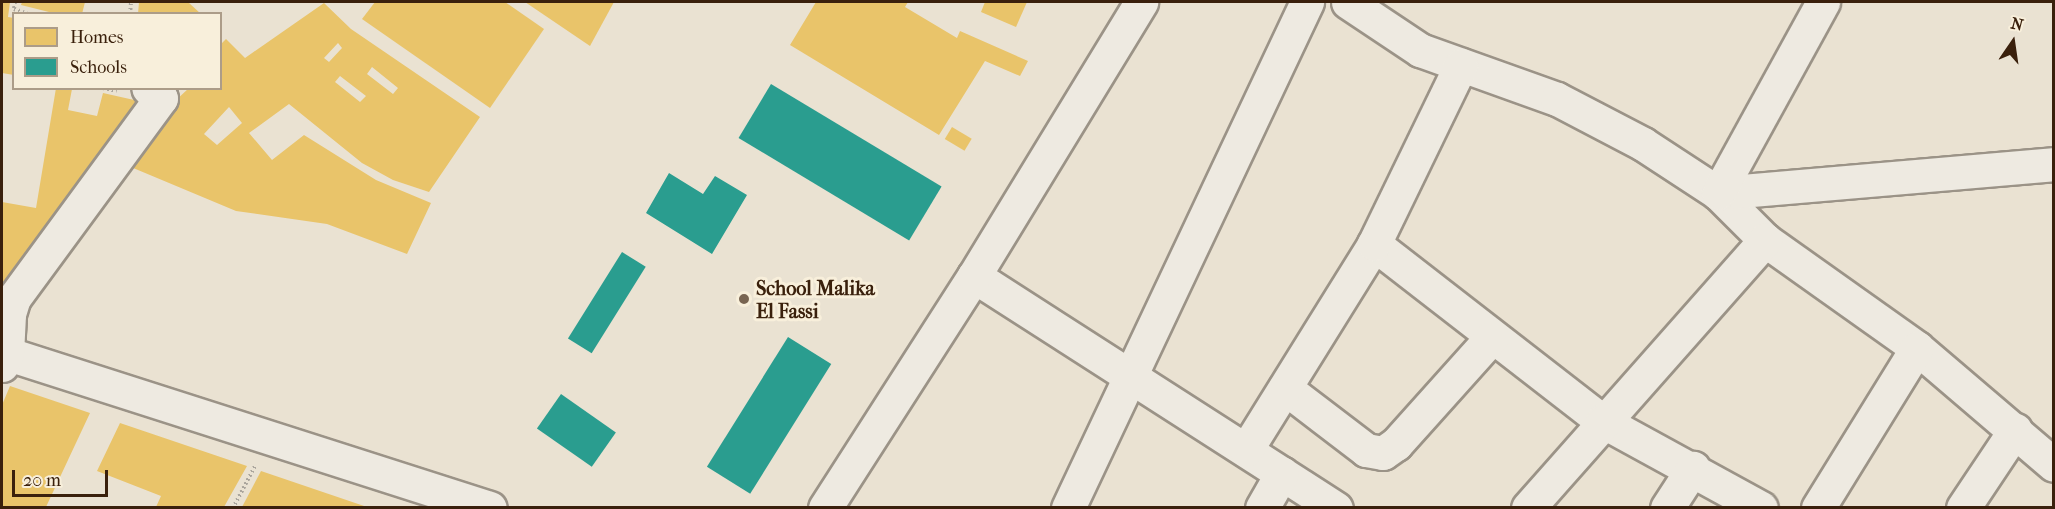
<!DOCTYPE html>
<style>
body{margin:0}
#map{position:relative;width:2055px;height:509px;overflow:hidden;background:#eae2d2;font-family:"IM FELL French Canon",serif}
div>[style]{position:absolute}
.homes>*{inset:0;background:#e9c46a;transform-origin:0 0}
.schools>*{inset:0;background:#2a9d8f;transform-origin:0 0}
.path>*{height:4px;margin-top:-2px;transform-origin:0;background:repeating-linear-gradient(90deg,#aba69d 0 1.5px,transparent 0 4.5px)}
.roads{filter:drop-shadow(2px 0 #9b9387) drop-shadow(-2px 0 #9b9387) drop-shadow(0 2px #9b9387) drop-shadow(0 -2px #9b9387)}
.minor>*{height:33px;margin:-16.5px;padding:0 16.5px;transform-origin:16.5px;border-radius:16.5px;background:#eeeae1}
.dots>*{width:16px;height:16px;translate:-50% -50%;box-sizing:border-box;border:3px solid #f8efdb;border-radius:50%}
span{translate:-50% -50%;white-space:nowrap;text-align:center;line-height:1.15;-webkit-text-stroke:6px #f8efdb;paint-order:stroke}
.poi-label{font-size:20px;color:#3a200c;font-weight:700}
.left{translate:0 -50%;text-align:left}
.frame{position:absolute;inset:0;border:3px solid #3a200c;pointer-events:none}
.legend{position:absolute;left:12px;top:12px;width:210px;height:78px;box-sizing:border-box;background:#f8efdb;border:2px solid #ac9c88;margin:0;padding:8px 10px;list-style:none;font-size:18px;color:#3a200c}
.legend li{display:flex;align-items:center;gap:12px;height:30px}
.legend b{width:30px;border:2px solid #ac9c88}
.north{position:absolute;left:1983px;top:12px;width:60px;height:60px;-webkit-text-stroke:4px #f8efdb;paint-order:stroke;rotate:13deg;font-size:16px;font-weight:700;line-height:24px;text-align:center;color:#3a200c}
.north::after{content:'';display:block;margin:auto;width:21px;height:27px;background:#3a200c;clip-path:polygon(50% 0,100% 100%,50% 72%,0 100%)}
.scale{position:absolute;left:12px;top:470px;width:96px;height:27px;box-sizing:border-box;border:3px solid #3a200c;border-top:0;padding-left:8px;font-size:18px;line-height:21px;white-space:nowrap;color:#3a200c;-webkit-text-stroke:4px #f8efdb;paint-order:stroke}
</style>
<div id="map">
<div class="homes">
<div style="clip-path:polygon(2px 2px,10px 2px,8px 17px,14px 18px,14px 75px,2px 73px)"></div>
<div style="clip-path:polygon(22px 2px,85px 2px,82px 14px,57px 14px,21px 5px)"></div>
<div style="clip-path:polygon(139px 2px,188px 2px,201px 14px,138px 14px)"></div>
<div style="clip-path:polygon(375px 2px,505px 2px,544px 29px,490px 108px,362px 19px)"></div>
<div style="clip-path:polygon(525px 2px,614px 2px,590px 46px)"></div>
<div style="clip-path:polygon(816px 2px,908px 2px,905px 7px,957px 38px,960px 31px,1028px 61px,1020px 76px,985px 61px,939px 135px,790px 45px)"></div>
<div style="clip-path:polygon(985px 2px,1027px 2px,1016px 27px,981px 12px)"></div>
<div style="clip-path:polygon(evenodd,324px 3px,351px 29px,480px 117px,429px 192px,393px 180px,362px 163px,289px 104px,249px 133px,272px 160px,304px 135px,376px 180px,431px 203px,407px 254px,327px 224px,236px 211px,126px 165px,159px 116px,189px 88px,220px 88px,220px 45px,226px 39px,245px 58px,324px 3px,338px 43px,342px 48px,329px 62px,324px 58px,338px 43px,324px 3px,372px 67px,398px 88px,393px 94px,367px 74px,372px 67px,324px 3px,340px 76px,366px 96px,360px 102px,335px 82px,340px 76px,324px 3px,229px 107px,242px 123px,217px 145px,204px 134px,229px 107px)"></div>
<div style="clip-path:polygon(56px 88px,72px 89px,68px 110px,97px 116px,103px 93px,143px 102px,2px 290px,2px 202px,36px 208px)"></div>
<div style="left:952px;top:127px;width:23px;height:14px;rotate:31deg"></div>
<div style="clip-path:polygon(10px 386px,90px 413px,46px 507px,2px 507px,2px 405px)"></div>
<div style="clip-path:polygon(120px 423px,247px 466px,224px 507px,156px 507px,161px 496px,97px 471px)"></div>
<div style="clip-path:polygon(261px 471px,367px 507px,242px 507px)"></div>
</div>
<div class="schools">
<div style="left:771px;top:84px;width:199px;height:63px;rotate:31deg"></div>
<div style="clip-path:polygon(669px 173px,703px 194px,715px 176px,747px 195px,712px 254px,646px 213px)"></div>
<div style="left:622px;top:252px;width:28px;height:102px;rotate:32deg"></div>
<div style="left:788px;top:337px;width:51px;height:153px;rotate:32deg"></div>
<div style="left:561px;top:394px;width:67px;height:42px;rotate:35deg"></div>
</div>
<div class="path">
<div style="left:15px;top:2px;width:7px;rotate:98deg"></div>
<div style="left:14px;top:9px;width:15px;rotate:20deg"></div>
<div style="left:130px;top:14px;width:12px;rotate:-85deg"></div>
<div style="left:103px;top:88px;width:14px;rotate:12deg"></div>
<div style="left:233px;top:508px;width:47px;rotate:-62.4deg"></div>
</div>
<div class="roads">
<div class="minor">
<div style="left:1348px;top:2px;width:87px;rotate:33.7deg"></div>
<div style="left:1420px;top:50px;width:145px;rotate:19.7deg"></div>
<div style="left:1557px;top:99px;width:97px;rotate:27.6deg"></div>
<div style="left:1643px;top:144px;width:90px;rotate:33.2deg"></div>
<div style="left:1718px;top:193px;width:66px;rotate:45deg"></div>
<div style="left:1765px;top:240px;width:186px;rotate:35.4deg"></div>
<div style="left:1917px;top:348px;width:180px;rotate:40.5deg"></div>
<div style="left:1718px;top:193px;width:337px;rotate:-4.9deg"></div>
<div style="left:1718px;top:193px;width:218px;rotate:-61.2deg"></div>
<div style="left:1374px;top:244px;width:289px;rotate:37.8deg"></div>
<div style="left:1602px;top:421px;width:181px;rotate:28.7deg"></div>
<div style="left:974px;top:276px;width:430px;rotate:32.7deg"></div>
<div style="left:2px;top:352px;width:512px;rotate:17.73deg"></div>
<div style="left:2px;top:365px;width:12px;rotate:-66deg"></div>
<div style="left:7px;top:354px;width:40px;rotate:-87.1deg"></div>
<div style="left:9px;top:314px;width:17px;rotate:-73deg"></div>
<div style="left:14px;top:298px;width:248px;rotate:-53.7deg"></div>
<div style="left:161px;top:98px;width:16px;rotate:-142deg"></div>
<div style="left:1285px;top:388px;width:102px;rotate:37.4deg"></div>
<div style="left:1366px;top:450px;width:17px;rotate:10deg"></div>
<div style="left:1383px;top:453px;width:16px;rotate:-35deg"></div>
<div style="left:1396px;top:444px;width:144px;rotate:-48.1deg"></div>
<div style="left:1246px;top:450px;width:243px;rotate:-58.1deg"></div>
<div style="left:1374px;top:244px;width:199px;rotate:-64.1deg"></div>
<div style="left:825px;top:508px;width:276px;rotate:-57.3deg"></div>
<div style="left:974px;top:276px;width:321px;rotate:-58.6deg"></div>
<div style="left:1068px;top:508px;width:560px;rotate:-64.72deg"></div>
<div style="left:1262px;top:508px;width:40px;rotate:-60.3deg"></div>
<div style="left:1528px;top:508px;width:358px;rotate:-48.5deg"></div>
<div style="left:1667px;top:508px;width:48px;rotate:-57deg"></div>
<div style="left:1818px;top:508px;width:188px;rotate:-58.3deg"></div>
<div style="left:1963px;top:508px;width:94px;rotate:-56.3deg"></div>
</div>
</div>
<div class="dots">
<div style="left:744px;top:299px;background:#786451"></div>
</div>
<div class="poi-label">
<span class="left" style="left:756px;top:300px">School Malika<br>El Fassi</span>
</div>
<div class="frame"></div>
<ul class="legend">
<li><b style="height:16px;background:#e9c46a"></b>Homes</li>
<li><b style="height:16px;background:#2a9d8f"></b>Schools</li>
</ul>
<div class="north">N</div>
<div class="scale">20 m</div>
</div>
